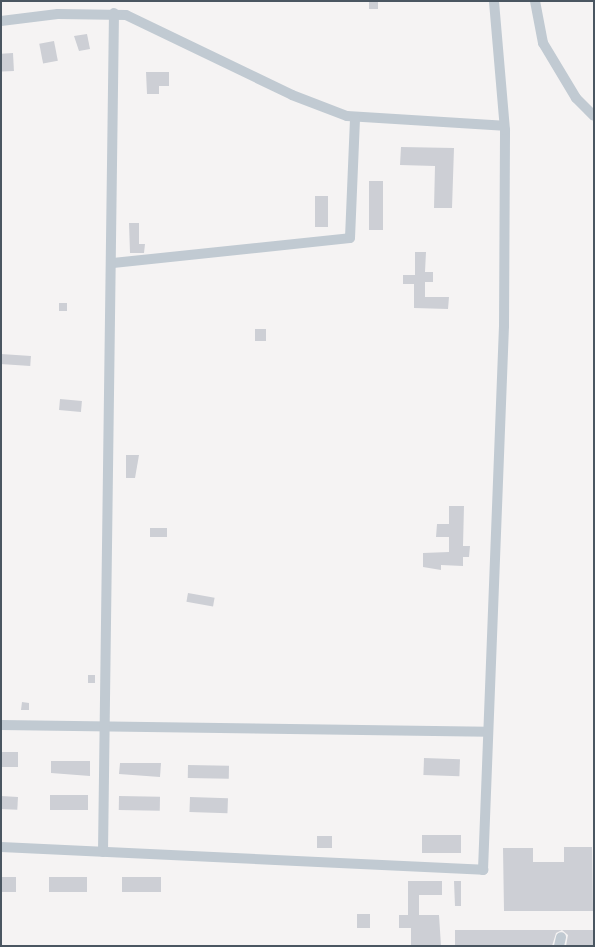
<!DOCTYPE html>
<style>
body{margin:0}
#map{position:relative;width:595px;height:947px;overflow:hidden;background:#f5f3f3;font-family:"Work Sans",sans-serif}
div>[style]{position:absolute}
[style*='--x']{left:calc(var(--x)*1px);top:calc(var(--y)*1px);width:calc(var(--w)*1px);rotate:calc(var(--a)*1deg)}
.building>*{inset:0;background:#cdcfd5;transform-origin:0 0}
.minor>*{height:10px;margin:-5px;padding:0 5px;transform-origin:5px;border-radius:5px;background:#c1cad2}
span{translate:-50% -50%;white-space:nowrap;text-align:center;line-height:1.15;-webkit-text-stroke:4.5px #fff;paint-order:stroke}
.frame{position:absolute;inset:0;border:2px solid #4a5661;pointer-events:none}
</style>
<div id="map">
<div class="building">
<i style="left:369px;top:1px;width:9px;height:8px"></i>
<i style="clip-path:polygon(87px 34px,90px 49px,79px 51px,74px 36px)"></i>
<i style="left:54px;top:41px;width:20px;height:15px;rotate:79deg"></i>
<i style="left:13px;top:53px;width:18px;height:12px;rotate:87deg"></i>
<i style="clip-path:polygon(146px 72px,169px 72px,169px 86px,159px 86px,159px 94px,147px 94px)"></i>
<i style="clip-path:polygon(401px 147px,454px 148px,452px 208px,434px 208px,435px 166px,400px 165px)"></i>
<i style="left:369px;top:181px;width:14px;height:49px"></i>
<i style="left:315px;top:196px;width:13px;height:31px"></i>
<i style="clip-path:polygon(129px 223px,139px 223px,139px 244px,145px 244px,144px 253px,130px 253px)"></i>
<i style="clip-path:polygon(415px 252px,426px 252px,425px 272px,433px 272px,433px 282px,425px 282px,425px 297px,449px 297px,448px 309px,414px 308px,414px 284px,403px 284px,403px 275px,415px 275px)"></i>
<i style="left:59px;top:303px;width:8px;height:8px"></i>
<i style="left:255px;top:329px;width:11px;height:12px"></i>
<i style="left:1px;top:354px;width:30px;height:10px;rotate:4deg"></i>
<i style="left:60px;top:399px;width:22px;height:11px;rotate:5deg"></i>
<i style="clip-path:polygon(126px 455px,139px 455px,135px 478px,126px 478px)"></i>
<i style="clip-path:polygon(449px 506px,464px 506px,463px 546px,470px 546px,469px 557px,463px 557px,463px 566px,441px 565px,441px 570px,423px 567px,423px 553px,449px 552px,449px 537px,436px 537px,437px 524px,449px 524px)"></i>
<i style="left:150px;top:528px;width:17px;height:9px"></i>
<i style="left:188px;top:593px;width:27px;height:9px;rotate:10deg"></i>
<i style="left:88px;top:675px;width:7px;height:8px"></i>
<i style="clip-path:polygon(22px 702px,29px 703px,29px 710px,21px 710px)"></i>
<i style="left:1px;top:752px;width:17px;height:15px"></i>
<i style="left:424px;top:758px;width:36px;height:17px;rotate:2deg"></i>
<i style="clip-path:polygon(51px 761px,90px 761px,90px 776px,51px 773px)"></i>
<i style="clip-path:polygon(120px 763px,161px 763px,160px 777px,119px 774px)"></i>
<i style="left:188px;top:765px;width:41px;height:13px;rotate:1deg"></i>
<i style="left:88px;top:795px;width:15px;height:38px;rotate:90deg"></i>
<i style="left:1px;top:796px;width:17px;height:13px;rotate:3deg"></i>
<i style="left:119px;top:796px;width:41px;height:14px;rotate:1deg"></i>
<i style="left:190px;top:797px;width:38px;height:15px;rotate:2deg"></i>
<i style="left:422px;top:835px;width:39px;height:18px"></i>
<i style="left:317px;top:836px;width:15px;height:12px"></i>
<i style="clip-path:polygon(564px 847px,592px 847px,593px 911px,504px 911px,503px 848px,533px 848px,533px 862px,564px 862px)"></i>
<i style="left:1px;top:877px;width:15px;height:15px"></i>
<i style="left:49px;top:877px;width:38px;height:15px"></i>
<i style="left:122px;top:877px;width:39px;height:15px"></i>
<i style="clip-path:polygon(408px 881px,442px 881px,442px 895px,419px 895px,419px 915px,439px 915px,441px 946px,411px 946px,411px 928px,399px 928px,399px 915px,408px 915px)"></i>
<i style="clip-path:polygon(454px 881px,461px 881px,461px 906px,455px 906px)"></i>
<i style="left:357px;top:914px;width:13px;height:14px"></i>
<i style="clip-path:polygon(455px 930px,594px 930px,594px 946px,566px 946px,568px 935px,562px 930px,556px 933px,552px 946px,455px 946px)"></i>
</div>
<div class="minor">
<i style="--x:535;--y:1;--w:43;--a:79.2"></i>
<i style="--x:543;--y:43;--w:64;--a:59"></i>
<i style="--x:576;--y:98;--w:25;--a:45"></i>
<i style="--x:1;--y:21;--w:57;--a:-7"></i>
<i style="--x:58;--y:14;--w:68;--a:0.8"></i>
<i style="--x:126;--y:15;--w:184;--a:25.7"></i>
<i style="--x:292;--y:95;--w:59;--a:20.9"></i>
<i style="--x:347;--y:116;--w:157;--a:3.6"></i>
<i style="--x:113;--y:263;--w:238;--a:-6"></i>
<i style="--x:350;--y:238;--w:120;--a:-87.6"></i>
<i style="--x:1;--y:725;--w:487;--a:0.8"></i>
<i style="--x:1;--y:847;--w:483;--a:2.7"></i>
<i style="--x:483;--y:870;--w:544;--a:-87.79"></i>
<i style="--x:504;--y:326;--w:196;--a:-89.7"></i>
<i style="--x:505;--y:130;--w:129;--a:-94.9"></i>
<i style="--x:103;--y:852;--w:839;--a:-89.25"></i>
<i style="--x:559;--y:946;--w:9;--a:-77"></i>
</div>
<div class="frame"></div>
</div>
